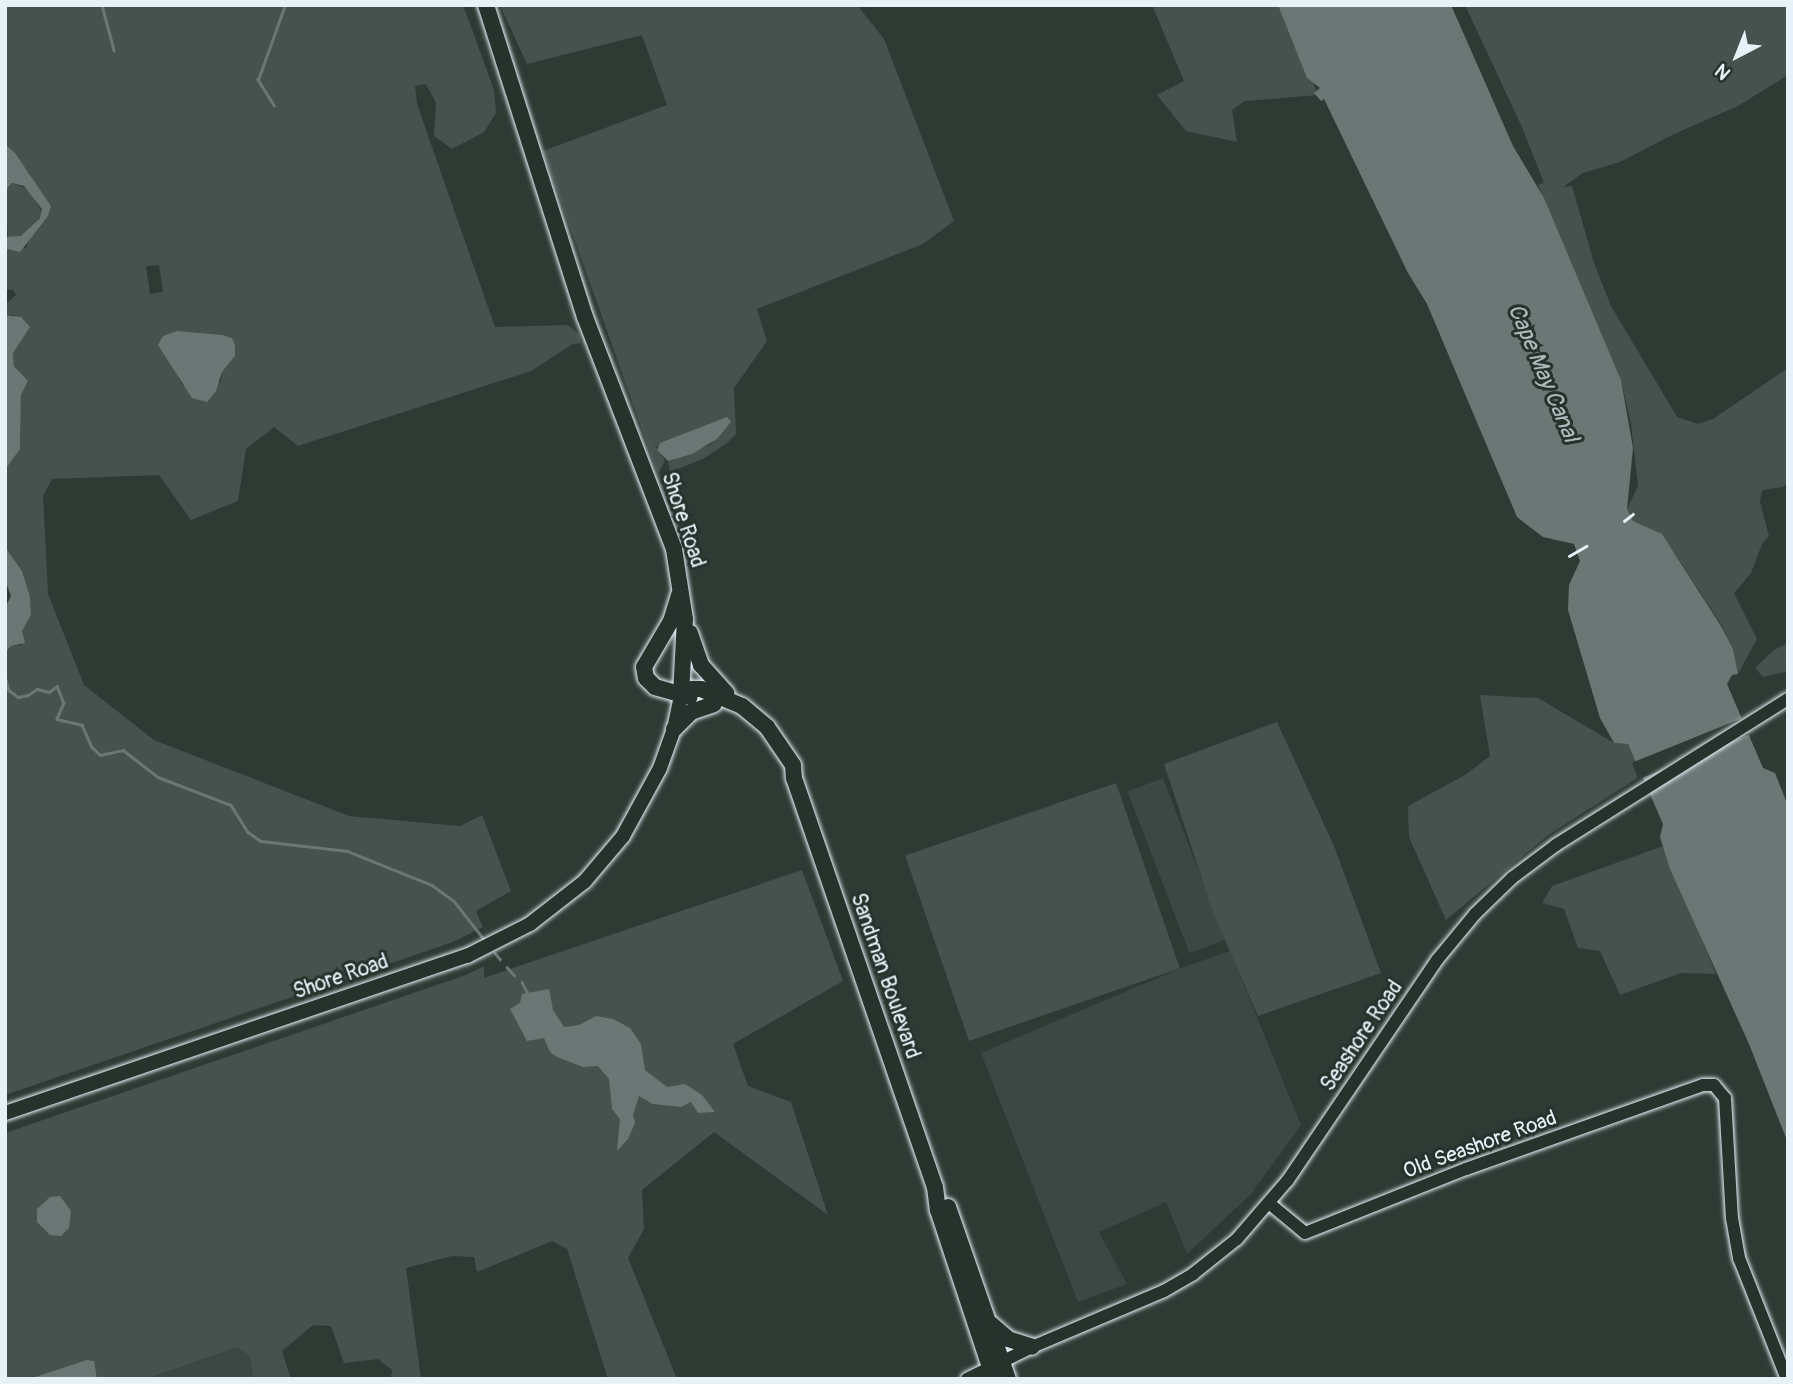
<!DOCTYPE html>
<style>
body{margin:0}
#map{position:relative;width:1793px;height:1384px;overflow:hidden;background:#2e3b35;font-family:Pangolin,sans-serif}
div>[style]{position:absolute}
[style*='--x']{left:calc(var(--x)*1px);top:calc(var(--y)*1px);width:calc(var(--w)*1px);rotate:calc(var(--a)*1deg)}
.built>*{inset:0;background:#3b4843;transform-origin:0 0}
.green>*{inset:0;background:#45524e;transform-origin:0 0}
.water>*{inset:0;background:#6b7775}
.pier>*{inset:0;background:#2e3b35;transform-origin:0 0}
.stream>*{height:2.5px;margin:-1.25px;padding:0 1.25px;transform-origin:1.25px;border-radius:1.25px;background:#6b7775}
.roads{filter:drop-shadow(0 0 2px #e8f1f8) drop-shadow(0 0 2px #e8f1f8)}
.secondary>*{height:12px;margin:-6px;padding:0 6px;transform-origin:6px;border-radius:6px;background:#26332d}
.primary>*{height:14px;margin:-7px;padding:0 7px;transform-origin:7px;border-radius:7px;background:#26332d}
.highway>*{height:16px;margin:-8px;padding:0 8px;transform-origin:8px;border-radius:8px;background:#26332d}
.rail>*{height:2.5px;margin:-1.25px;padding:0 1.25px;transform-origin:1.25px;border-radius:1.25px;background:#e8f1f8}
span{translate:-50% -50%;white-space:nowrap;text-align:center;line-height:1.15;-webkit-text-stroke:6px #26332d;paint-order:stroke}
.street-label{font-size:21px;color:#e8f1f8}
.water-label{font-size:23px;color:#b0babd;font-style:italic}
.frame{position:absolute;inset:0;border:7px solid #e8f1f8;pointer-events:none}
.north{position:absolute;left:1702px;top:21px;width:70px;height:70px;-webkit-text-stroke:5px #26332d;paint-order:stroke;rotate:222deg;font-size:19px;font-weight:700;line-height:28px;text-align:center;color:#e8f1f8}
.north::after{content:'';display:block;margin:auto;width:24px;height:32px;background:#e8f1f8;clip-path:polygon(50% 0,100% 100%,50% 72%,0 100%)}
</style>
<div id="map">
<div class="built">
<i style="left:1163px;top:778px;width:173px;height:38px;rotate:69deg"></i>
<i style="clip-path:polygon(1230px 951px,1301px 1125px,1252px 1193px,1187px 1254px,1166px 1202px,1099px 1232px,1127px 1284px,1078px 1302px,981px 1053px,1181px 968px)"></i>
<i style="clip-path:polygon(238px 1347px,250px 1357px,253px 1379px,146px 1379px)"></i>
</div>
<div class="green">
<i style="clip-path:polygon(evenodd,5px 5px,463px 5px,494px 90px,496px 113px,484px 132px,452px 149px,434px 136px,436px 103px,426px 84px,415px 86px,417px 104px,495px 327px,568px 325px,579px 334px,581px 343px,573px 344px,531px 371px,298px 446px,274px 427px,246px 449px,238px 501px,191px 520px,159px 475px,52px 479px,43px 496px,48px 594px,84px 685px,154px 740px,349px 816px,460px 826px,482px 815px,511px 891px,476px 911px,483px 927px,453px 942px,5px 1095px,5px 652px,11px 646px,21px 645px,22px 631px,31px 615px,30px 596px,22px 571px,5px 547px,5px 470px,20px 449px,21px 395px,28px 381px,14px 366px,13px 353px,17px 343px,28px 331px,14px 315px,5px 315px,5px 305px,16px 295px,13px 290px,5px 289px,5px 247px,26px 248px,31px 235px,48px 216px,30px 174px,5px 144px,5px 5px,159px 265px,163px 292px,150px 294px,146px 266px,159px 265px,5px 5px,185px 332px,197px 335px,222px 335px,235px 356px,222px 372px,221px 382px,183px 386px,178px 377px,185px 332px)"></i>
<i style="clip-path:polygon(500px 5px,857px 5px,884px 39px,954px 221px,923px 244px,757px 309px,767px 341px,734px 388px,736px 434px,727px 443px,703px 459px,670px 472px,668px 461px,710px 445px,731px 422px,656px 447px,665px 460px,658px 474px,543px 151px,667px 105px,642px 35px,527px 64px)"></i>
<i style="clip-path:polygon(1152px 5px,1284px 5px,1318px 95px,1245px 101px,1232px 110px,1237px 142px,1186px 131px,1157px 95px,1184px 81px)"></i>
<i style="clip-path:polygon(1465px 5px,1788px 5px,1788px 75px,1738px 106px,1674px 134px,1620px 162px,1583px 173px,1563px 187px,1572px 186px,1594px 263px,1611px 306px,1677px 417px,1698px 424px,1713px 419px,1788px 368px,1788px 482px,1783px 487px,1762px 490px,1760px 502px,1769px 536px,1762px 544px,1751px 573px,1734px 593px,1757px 639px,1738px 674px,1733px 649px,1722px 626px,1676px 555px,1662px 535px,1633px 521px,1627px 509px,1638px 486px,1631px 423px,1621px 380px,1538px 185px,1544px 183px,1522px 127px)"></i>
<i style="clip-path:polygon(12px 183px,30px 190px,43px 214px,21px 237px,8px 238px,5px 190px)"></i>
<i style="clip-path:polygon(1788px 643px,1788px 671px,1763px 677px,1755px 668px,1774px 650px)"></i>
<i style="clip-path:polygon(1480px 695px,1538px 698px,1614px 743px,1628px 744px,1642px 775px,1548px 835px,1446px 920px,1409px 837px,1408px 806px,1465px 775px,1490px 756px)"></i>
<i style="clip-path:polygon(1277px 722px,1334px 846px,1381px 973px,1258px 1016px,1214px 915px,1164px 764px)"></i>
<i style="left:1116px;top:783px;width:196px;height:223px;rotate:71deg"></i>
<i style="clip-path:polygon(1663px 846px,1716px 974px,1681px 973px,1620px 995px,1600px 951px,1578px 948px,1564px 909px,1542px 903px,1552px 886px)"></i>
<i style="clip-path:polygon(802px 870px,843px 981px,733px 1044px,748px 1086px,791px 1102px,828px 1215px,714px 1132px,642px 1190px,644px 1229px,628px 1258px,677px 1379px,608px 1379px,567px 1249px,552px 1241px,477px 1272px,474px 1257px,452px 1256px,406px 1268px,421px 1379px,391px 1379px,392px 1370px,378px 1359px,344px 1363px,331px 1326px,313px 1325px,282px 1351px,291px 1379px,253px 1379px,250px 1357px,238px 1347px,146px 1379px,5px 1379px,5px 1133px,466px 975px,484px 966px,484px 978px)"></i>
</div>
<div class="water">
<i style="clip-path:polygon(1278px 5px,1451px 5px,1513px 146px,1544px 198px,1621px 380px,1633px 448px,1627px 509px,1633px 521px,1662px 534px,1721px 626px,1733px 649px,1738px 674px,1732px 675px,1727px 684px,1763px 768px,1775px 773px,1788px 806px,1788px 1143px,1749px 1044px,1670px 869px,1660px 837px,1663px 824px,1628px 744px,1614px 743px,1600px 718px,1568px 610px,1569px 585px,1580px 561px,1574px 544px,1543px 537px,1517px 517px,1427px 304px,1408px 273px,1324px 99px,1321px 101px,1314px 93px,1320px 88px,1307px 78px)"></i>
<i style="clip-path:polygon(5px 144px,15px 153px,51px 206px,48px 216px,20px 252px,7px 249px,5px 237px,21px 236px,40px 218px,42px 209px,24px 186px,12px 183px,5px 190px)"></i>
<i style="clip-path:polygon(5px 315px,21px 317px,30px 327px,13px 353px,14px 366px,28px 381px,21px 395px,20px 449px,5px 470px)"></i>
<i style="clip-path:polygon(177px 331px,222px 335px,232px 338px,235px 345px,235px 356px,222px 372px,216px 391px,207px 402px,192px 398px,158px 345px,163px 336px)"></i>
<i style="clip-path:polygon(727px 417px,731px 422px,717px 439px,692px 454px,668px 461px,657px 450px,660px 443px)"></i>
<i style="clip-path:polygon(5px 547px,22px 571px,30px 596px,31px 615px,22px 631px,25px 643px,11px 646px,5px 652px,5px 608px,11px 596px,5px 580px)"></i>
<i style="clip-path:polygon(549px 989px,553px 1010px,564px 1027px,579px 1025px,596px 1016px,613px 1019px,630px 1028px,641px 1044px,645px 1070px,667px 1087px,685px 1084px,702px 1095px,715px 1112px,698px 1113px,691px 1102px,681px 1107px,653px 1104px,639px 1096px,633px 1115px,635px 1123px,628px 1139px,617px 1151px,620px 1119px,612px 1109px,609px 1079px,598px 1066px,583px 1067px,557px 1057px,550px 1052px,544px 1038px,527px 1041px,510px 1009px,520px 1003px,522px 994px)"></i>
<i style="clip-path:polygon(60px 1196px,71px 1211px,69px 1228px,61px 1236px,50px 1235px,37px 1222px,37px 1209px,50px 1197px)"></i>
<i style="clip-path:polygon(87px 1360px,94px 1361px,97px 1379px,29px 1379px)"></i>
</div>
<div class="pier">
<i style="left:1745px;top:717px;width:18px;height:122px;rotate:68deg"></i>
</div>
<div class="stream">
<i style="--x:102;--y:5;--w:47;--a:75.1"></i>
<i style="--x:274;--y:106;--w:31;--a:-122"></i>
<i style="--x:258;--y:80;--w:80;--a:-70.2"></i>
<i style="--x:5;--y:677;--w:14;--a:73"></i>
<i style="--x:9;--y:690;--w:11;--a:38"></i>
<i style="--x:18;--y:697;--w:10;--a:-11"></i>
<i style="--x:28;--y:695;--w:11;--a:-34"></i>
<i style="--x:37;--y:689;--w:12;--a:14"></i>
<i style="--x:49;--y:692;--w:10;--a:-37"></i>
<i style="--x:57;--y:686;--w:18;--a:68"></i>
<i style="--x:64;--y:703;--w:17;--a:114"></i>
<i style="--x:57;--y:719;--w:26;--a:13"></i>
<i style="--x:82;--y:725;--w:24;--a:66"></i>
<i style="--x:92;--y:747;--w:11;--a:45"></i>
<i style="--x:100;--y:755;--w:24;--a:-12"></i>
<i style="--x:123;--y:750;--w:44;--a:37.6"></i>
<i style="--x:158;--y:777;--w:78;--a:21"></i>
<i style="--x:231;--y:805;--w:32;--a:58"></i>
<i style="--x:248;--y:832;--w:16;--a:35"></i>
<i style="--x:261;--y:841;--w:87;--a:6.6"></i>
<i style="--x:347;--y:851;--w:92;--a:21.8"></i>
<i style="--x:432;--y:885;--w:27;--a:36"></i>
<i style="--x:454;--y:901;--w:47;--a:51.9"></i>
<i style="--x:495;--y:953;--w:8;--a:50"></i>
<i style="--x:507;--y:967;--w:11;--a:49"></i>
<i style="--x:522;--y:982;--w:13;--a:63"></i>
</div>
<div class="roads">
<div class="secondary">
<i style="--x:1270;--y:1204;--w:45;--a:39.6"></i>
<i style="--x:1305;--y:1233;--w:173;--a:-21.7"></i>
<i style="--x:1466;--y:1169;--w:251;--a:-19.5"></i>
<i style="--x:1703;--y:1085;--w:11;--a:0"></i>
<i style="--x:1714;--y:1085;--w:17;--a:50"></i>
<i style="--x:1725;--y:1098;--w:120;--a:86.7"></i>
<i style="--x:1732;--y:1218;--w:41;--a:80.1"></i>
<i style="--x:1739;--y:1258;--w:130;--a:68.4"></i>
<i style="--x:967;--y:1379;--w:72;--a:-26.2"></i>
<i style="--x:1032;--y:1347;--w:143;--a:-23"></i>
<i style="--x:1164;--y:1291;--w:34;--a:-30"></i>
<i style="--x:1193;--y:1274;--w:56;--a:-38.5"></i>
<i style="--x:1237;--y:1239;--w:78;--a:-49.2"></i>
<i style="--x:1288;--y:1180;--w:266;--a:-55.9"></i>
<i style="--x:1437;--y:960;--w:60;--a:-50.4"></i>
<i style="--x:1475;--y:914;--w:52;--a:-44.2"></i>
<i style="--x:1512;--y:878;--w:55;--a:-36.9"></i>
<i style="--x:1556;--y:845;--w:274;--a:-32.2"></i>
</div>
<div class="primary">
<i style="--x:5;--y:1113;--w:488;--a:-18.8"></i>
<i style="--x:467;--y:956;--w:71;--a:-26.9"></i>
<i style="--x:530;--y:924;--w:70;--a:-38"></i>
<i style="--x:585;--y:881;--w:59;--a:-49.8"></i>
<i style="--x:623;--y:836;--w:77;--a:-61.4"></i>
<i style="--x:660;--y:768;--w:41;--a:-70.3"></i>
<i style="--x:674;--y:729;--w:35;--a:-78"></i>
</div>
<div class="highway">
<i style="--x:486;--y:5;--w:327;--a:72.4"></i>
<i style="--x:585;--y:317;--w:248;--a:69"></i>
<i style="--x:674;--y:549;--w:71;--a:81.1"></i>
<i style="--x:685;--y:619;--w:76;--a:93"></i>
<i style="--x:679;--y:595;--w:27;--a:107"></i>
<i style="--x:671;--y:621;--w:53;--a:120.4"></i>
<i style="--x:644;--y:667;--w:11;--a:80"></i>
<i style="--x:646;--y:678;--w:13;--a:45"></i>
<i style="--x:655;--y:687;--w:36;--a:16"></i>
<i style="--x:690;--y:633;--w:34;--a:71"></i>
<i style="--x:701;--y:665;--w:38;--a:48"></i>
<i style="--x:681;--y:695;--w:10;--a:-37"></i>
<i style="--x:689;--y:689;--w:12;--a:0"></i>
<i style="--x:701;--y:689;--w:44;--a:22.5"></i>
<i style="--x:742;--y:706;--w:33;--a:40"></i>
<i style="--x:767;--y:727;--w:46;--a:55.6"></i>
<i style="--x:793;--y:765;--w:13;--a:86"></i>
<i style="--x:794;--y:778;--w:433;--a:71"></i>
<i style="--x:935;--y:1187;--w:23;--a:83"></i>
<i style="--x:938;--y:1210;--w:178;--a:71.7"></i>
<i style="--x:674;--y:729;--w:24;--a:-45"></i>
<i style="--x:691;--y:712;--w:24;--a:-19"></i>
<i style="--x:948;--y:1207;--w:182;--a:70.8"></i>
<i style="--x:991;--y:1324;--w:23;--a:41"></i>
<i style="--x:1008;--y:1339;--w:25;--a:18"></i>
</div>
</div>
<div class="rail">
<i style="--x:1624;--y:521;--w:11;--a:-38"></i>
<i style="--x:1569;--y:556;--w:20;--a:-30"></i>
</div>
<div class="street-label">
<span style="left:683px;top:520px;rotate:72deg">Shore Road</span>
<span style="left:885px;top:976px;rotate:71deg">Sandman Boulevard</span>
<span style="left:341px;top:977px;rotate:-19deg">Shore Road</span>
<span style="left:1362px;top:1036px;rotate:-56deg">Seashore Road</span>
<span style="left:1480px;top:1145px;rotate:-20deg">Old Seashore Road</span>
</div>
<div class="water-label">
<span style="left:1543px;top:373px;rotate:67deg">Cape May Canal</span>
</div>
<div class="frame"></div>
<div class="north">N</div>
</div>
